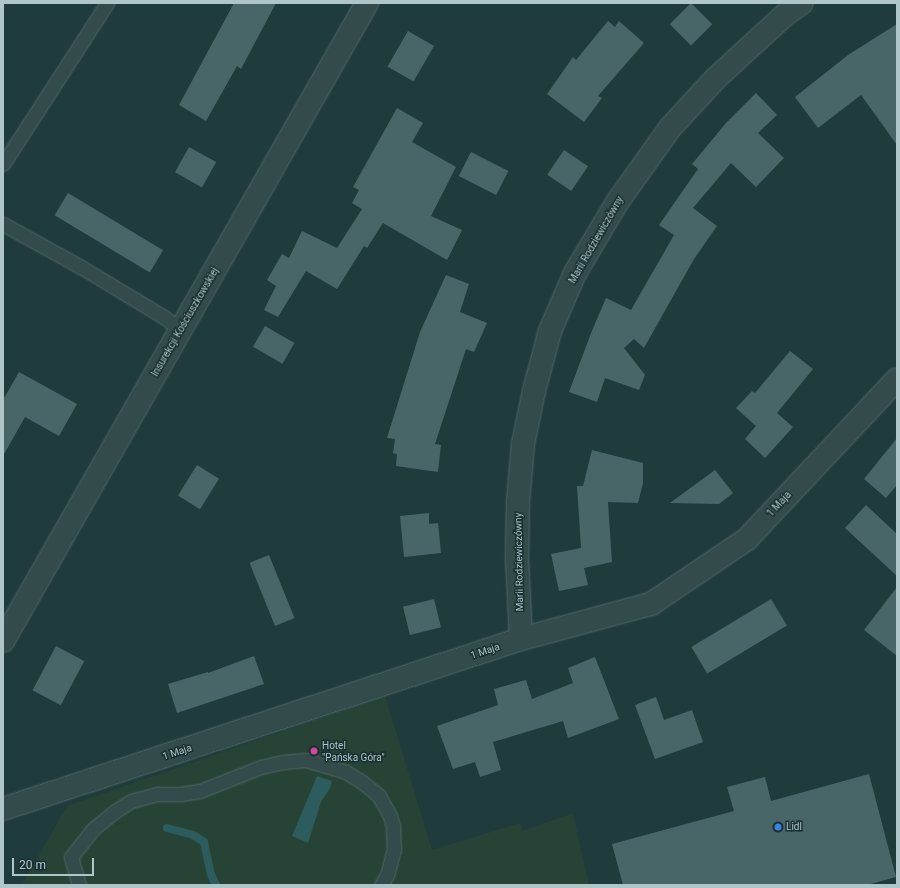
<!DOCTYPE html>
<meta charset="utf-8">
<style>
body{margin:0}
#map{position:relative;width:900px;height:888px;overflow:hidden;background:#203b3c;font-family:Roboto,sans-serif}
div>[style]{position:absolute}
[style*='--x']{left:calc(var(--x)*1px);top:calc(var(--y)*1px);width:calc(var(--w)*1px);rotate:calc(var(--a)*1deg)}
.green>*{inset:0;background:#274335}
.water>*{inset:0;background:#2c5c5e}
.stream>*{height:8px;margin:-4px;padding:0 4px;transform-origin:4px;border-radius:4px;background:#2c5c5e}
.building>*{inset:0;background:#486668;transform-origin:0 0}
.roads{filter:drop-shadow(0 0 1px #51686a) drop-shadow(0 0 1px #51686a)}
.service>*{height:13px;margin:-6.5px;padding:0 6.5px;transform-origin:6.5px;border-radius:6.5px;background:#344b4c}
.minor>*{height:22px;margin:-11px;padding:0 11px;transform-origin:11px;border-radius:11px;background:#344b4c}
.dots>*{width:11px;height:11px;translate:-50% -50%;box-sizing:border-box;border:2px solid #192f31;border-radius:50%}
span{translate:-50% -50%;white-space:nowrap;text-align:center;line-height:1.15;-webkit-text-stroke:3px #192f31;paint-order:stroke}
.street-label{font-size:10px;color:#aec6c8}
.poi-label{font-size:10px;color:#aec6c8}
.left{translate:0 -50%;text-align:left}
.frame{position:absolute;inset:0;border:4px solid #aec6c8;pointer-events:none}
.scale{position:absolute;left:12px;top:858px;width:82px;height:18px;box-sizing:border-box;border:2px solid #aec6c8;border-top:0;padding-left:5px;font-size:12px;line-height:14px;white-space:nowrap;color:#aec6c8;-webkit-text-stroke:3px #192f31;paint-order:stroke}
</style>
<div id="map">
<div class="green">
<i style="clip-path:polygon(385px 696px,432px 850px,520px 823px,522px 831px,573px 813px,589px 885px,22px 885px,67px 806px)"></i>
</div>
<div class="water">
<i style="clip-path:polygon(317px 776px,332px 781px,330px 788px,321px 802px,308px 843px,292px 836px)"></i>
</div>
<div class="stream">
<i style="--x:167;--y:828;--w:27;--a:15"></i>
<i style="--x:193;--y:835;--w:13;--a:32"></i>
<i style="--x:204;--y:842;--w:33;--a:78"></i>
<i style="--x:211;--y:874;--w:12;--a:66"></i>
</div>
<div class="building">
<i style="clip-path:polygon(234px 3px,276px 3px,241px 69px,237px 66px,206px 121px,179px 105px)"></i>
<i style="left:691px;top:3px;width:30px;height:30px;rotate:45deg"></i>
<i style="clip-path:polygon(608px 21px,615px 27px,619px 21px,644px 43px,598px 96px,602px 98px,584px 122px,547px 94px,573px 57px,576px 60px)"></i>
<i style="clip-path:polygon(897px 24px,897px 145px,861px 95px,818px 128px,795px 97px,848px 55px)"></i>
<i style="left:408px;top:31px;width:30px;height:41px;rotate:30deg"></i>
<i style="clip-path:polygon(756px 93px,777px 115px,758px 133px,784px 158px,756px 187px,731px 163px,693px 208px,717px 226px,694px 259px,644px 348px,634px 339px,624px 348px,645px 375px,639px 390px,605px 378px,597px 402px,569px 392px,591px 333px,606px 298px,631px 310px,674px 235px,659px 225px,698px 169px,692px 164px,726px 123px)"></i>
<i style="clip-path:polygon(397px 108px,423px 123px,412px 142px,456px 167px,431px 216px,462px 230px,447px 260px,383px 223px,367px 248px,364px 246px,337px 289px,306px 271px,278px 317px,264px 310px,276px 286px,267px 280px,282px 254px,289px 258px,302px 231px,337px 248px,362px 209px,352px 203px,359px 190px,353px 187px)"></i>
<i style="left:189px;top:147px;width:31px;height:29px;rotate:29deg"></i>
<i style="left:564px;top:150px;width:29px;height:30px;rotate:34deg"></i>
<i style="left:471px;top:152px;width:42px;height:27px;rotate:27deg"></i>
<i style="left:68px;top:193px;width:111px;height:26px;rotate:31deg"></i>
<i style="clip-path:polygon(446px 275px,469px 284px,460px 312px,487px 323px,474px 352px,466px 349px,435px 444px,441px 445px,438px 472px,396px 466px,397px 454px,393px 453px,395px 439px,387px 438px,420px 332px)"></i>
<i style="left:265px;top:326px;width:34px;height:24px;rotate:30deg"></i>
<i style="clip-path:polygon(790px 351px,813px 369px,777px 413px,793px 427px,765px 458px,745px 439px,756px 426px,736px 408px,752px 391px,755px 393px)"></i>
<i style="clip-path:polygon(19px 372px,77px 404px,59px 436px,25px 417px,3px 456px,3px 400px)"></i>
<i style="clip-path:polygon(897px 438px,897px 485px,886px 498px,864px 479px)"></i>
<i style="clip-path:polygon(592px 450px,643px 463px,643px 483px,638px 503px,608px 502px,612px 562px,584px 568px,588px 585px,559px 591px,551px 554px,581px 548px,577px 486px,583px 486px)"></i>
<i style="left:197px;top:465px;width:26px;height:36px;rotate:32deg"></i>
<i style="clip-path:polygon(715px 470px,733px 493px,719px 504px,670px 503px)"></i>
<i style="clip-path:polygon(866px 505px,897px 534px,897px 576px,845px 528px)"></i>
<i style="clip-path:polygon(429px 513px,429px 524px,438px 523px,441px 553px,404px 557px,400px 516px)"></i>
<i style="left:269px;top:555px;width:68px;height:21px;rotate:68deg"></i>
<i style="clip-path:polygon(897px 587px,897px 656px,864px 630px)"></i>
<i style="left:434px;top:599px;width:29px;height:32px;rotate:76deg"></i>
<i style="left:771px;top:599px;width:31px;height:93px;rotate:59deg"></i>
<i style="left:56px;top:646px;width:32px;height:50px;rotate:28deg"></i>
<i style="clip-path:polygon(254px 656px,264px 684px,177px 713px,168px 684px,208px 672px,208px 673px)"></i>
<i style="clip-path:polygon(595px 657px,619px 719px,568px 738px,563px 721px,493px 742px,501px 770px,480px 777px,475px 762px,453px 769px,437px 726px,498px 705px,494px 689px,526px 680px,532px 699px,573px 683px,568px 668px)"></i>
<i style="clip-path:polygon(656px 697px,664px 720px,692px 710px,703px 742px,655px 759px,635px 705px)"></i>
<i style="clip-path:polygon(869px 774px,896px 877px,867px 885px,623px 885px,612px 844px,734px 811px,727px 787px,765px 777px,771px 801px)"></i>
</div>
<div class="roads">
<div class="service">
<i style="--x:3;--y:164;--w:192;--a:-57.1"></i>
<i style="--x:3;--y:224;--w:89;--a:28.9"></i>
<i style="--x:81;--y:267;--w:97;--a:31.1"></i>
<i style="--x:164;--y:317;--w:21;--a:39"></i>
<i style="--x:79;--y:885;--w:29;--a:-106"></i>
<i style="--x:71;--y:857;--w:36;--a:-52"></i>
<i style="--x:93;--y:829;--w:27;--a:-39"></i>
<i style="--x:114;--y:812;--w:20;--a:-33"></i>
<i style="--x:131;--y:801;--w:27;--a:-15"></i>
<i style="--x:157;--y:794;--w:24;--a:0"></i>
<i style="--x:181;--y:794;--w:19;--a:-9"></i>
<i style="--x:200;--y:791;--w:66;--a:-21.5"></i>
<i style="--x:261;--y:767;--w:23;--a:-13"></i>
<i style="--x:283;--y:762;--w:23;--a:-5"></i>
<i style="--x:306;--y:760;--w:42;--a:16.7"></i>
<i style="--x:346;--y:772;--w:19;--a:32"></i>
<i style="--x:362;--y:782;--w:22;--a:39"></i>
<i style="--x:379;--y:796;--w:23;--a:61"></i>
<i style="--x:390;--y:816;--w:10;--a:73"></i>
<i style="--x:393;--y:826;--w:23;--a:88"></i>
<i style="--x:394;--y:849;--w:27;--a:105"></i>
<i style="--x:387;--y:875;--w:12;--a:121"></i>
</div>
<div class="minor">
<i style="--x:521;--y:639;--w:82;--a:-92.8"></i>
<i style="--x:517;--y:557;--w:55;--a:-89"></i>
<i style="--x:518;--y:502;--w:58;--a:-85.1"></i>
<i style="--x:523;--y:444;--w:54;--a:-78.3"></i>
<i style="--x:534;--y:391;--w:62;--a:-75.1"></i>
<i style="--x:550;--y:331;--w:63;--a:-66.7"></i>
<i style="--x:575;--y:273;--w:84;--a:-59.2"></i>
<i style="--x:618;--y:201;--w:90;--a:-54.5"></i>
<i style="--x:670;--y:128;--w:67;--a:-47.4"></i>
<i style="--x:715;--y:79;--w:96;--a:-42.5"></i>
<i style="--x:786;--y:14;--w:19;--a:-35"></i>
<i style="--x:3;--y:641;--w:735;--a:-60.29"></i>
<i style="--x:3;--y:809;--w:545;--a:-18.17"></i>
<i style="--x:521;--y:639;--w:135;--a:-15.1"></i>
<i style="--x:651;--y:604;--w:116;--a:-34.1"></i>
<i style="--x:747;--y:539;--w:219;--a:-46.8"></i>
</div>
</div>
<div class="dots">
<i style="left:314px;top:751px;background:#d1479c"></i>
<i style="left:778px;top:827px;background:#3f7fe0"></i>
</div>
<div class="street-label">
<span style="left:596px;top:240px;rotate:-60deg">Marii Rodziewiczówny</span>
<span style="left:185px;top:322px;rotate:-60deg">Insurekcji Kościuszkowskiej</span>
<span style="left:779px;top:504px;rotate:-47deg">1 Maja</span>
<span style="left:519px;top:562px;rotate:-91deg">Marii Rodziewiczówny</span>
<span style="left:485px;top:651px;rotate:-18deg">1 Maja</span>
<span style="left:177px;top:752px;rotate:-18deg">1 Maja</span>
</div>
<div class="poi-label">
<span class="left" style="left:322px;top:751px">Hotel<br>"Pańska Góra"</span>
<span class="left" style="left:786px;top:827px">Lidl</span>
</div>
<div class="frame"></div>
<div class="scale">20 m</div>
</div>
